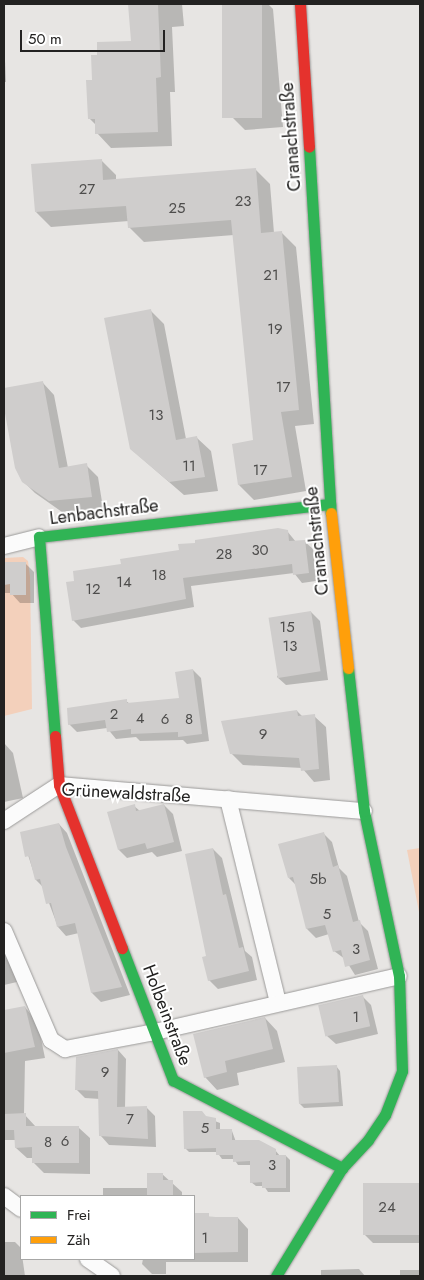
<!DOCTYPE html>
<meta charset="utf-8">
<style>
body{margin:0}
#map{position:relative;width:424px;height:1280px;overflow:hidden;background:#e7e5e3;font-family:Jost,sans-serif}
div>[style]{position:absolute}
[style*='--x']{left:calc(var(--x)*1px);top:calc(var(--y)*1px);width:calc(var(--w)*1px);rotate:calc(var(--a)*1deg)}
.green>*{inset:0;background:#f3d0bb}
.shadow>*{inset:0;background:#0003;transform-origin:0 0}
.building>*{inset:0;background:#cfcdcc;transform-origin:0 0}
.roads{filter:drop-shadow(0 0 1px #9b9a99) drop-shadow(0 0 1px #9b9a99)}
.street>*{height:16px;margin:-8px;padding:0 8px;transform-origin:8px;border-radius:8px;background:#fbfbfb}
.fast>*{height:11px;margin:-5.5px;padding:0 5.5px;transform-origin:5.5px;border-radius:5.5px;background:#30b455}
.slow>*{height:11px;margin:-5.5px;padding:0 5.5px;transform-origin:5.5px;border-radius:5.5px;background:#ff9f0a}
.jam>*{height:11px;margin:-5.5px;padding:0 5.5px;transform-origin:5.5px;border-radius:5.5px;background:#e5322d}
span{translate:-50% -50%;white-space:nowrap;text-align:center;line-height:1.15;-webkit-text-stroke:4px #fff;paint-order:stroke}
.number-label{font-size:15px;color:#4e4d4c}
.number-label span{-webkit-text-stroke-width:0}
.street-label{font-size:18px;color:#232221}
.frame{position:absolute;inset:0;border:5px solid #232221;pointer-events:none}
.legend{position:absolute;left:20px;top:1195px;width:175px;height:65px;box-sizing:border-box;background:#fff;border:1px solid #a7a7a6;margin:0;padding:6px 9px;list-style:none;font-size:15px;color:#232221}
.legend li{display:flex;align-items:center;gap:10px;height:25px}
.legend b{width:25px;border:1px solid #a7a7a6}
.scale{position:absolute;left:20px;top:30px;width:145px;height:22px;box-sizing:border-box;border:2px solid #232221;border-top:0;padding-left:6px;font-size:15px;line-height:18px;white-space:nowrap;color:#232221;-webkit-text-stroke:4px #fff;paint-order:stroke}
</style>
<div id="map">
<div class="green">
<i style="clip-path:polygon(23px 557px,28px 561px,30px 577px,32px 709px,4px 716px,4px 558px)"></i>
<i style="clip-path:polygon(420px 848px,420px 917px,407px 850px)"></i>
</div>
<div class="shadow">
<i style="clip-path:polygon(129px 4px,182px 4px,184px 26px,172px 27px,175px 92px,170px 92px,172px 146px,111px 148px,97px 133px,96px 125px,89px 118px,98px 56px,132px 42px)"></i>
<i style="clip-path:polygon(223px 4px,268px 4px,273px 9px,283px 127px,245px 130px,232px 117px)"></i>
<i style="clip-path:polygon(4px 39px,6px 82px,4px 82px)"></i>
<i style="clip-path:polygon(101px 160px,116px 175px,116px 180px,255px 169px,270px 184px,274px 233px,281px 232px,296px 247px,314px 424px,295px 426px,306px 491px,254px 500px,239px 485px,254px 441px,234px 235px,144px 242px,129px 227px,129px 221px,51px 227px,36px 212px)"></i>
<i style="clip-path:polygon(150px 310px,164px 324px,186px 439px,197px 438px,211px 451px,218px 491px,184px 495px,131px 449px)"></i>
<i style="clip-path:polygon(43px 383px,54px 395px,68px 468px,86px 465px,98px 477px,103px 508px,62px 512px,35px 493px,23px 481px,16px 467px,4px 389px)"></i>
<i style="clip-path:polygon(287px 531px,296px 542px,304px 541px,313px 549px,316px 581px,302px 583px,294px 573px,191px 586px,194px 607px,81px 628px,73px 620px,76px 582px,122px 565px,180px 551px)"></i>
<i style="clip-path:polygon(4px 563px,25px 563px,34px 572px,34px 603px,20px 603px,11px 593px,4px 593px)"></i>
<i style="clip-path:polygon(311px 612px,320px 621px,328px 680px,286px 685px,277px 677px)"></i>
<i style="clip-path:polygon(193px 670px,201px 678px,209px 741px,187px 744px,183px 740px,140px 741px,136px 737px,116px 739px,107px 728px,77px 732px,69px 724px,126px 701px,130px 704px,180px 699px)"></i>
<i style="clip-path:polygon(297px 711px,303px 717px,314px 716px,326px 727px,330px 780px,314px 782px,302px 768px,243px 765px,231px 753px)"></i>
<i style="clip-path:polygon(4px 743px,13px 753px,23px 798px,4px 802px)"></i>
<i style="clip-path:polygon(164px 805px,173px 814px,182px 851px,157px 857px,152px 852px,127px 858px,119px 850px,134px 806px,140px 811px)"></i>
<i style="clip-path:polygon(59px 824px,67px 833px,130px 995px,101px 1002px,92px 993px,79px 933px,66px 936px,58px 927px,43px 887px,36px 880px,21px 833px)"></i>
<i style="clip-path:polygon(323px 833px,332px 842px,339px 868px,347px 876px,359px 922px,368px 931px,378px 969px,355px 975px,345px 959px,334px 951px,329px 934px,316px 938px,307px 929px,296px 885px,289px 878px)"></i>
<i style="clip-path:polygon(213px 849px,222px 858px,245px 951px,252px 957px,257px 980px,218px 989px,209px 980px,207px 957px)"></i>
<i style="clip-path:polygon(4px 941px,17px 982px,4px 985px)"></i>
<i style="clip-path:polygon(362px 996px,371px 1005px,378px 1034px,336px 1044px,327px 1036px)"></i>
<i style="clip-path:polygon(25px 1007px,38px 1024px,45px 1058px,25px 1061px,24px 1114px,36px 1127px,79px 1128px,90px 1138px,90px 1174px,44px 1173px,33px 1162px,33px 1158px,27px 1158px,16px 1148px,16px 1140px,4px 1140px,4px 1011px)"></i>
<i style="clip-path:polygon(265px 1018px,277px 1031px,285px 1062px,237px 1073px,239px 1085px,217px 1090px,205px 1077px)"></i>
<i style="clip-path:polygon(118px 1050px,126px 1059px,125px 1108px,146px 1107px,155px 1116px,156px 1147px,109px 1145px,101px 1136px,100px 1099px,85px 1098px,76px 1089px)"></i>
<i style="clip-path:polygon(336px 1066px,340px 1071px,343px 1106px,304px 1108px,300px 1104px)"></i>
<i style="clip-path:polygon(207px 1118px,220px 1123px,220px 1131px,232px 1131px,236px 1142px,275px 1150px,280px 1156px,286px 1156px,290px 1160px,290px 1192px,268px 1192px,264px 1186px,256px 1186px,251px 1182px,251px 1165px,238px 1165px,234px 1159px,222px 1159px,217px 1152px,189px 1152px,185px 1148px)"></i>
<i style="clip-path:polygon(162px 1174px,182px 1192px,182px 1196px,103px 1196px,103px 1188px,149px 1188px)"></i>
<i style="clip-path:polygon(364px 1185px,420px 1185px,420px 1243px,373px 1243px,364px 1234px)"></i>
<i style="clip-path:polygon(194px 1216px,238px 1218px,248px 1229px,248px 1262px,166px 1262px,166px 1274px,152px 1274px,142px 1264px,143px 1259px,194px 1259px)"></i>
<i style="clip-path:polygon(4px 1242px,15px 1242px,21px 1248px,25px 1276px,4px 1276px)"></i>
<i style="clip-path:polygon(359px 1269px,365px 1276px,321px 1276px,321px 1270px)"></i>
<i style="left:400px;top:1270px;width:20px;height:6px"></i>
</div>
<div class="building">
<i style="clip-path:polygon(128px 4px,158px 4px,161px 77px,156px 78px,158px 132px,95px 134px,95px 119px,88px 119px,86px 80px,92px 80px,91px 55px,97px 55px,97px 42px,131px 41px)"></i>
<i style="left:222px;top:4px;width:40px;height:114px"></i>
<i style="clip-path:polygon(102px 159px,103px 180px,256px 168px,261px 233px,282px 231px,299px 410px,281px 412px,292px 477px,238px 485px,232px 444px,253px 440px,231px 220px,128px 228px,126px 206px,35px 212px,31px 164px)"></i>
<i style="clip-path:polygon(151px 309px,176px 440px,197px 436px,205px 477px,169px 482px,130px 449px,104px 318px)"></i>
<i style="clip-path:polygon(43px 381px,59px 468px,87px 463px,92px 497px,49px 501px,22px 482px,15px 468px,4px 408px,4px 388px)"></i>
<i style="clip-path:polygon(278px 528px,288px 530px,289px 541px,305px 540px,309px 573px,293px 575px,292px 564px,183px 578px,186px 599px,72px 621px,66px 582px,74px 581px,73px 571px,121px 564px,120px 559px,179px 550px,178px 544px,195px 543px,195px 540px)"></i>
<i style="clip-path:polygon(4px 562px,26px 562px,26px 595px,10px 595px,10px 584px,4px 585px)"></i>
<i style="left:311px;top:611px;width:61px;height:43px;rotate:81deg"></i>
<i style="clip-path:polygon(193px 669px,202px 734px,178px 737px,178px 732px,131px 734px,131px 729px,107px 732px,105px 720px,68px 725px,67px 708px,127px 699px,127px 703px,179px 698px,175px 672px)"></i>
<i style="clip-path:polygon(297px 710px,298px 716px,315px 714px,319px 769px,301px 771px,299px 758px,230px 754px,221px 721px)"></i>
<i style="clip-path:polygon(135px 804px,136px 811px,164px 804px,174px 842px,147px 849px,145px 843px,118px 850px,107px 812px)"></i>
<i style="clip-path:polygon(59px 823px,66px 847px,122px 987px,91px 993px,75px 923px,57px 927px,51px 903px,46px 904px,40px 879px,35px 880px,29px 856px,25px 857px,20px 832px)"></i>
<i style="clip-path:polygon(324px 832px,333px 867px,338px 865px,353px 922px,360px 920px,370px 960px,345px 967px,341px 950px,333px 952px,325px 925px,306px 929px,293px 877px,288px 878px,278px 844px)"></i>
<i style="clip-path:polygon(213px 848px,223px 895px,226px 894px,239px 948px,243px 947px,249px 971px,208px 981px,202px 957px,206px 956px,185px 854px)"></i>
<i style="left:363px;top:995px;width:32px;height:46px;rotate:77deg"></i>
<i style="clip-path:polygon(25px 1006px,35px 1047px,4px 1053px,4px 1010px)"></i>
<i style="clip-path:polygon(265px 1017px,273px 1049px,225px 1061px,227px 1072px,204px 1078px,193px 1034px)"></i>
<i style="clip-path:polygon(118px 1049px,117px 1107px,147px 1106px,148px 1139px,99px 1136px,98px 1091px,75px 1090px,76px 1057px)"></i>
<i style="left:337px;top:1065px;width:37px;height:40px;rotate:87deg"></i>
<i style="clip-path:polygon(183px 1111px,202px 1111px,206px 1116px,216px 1118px,216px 1129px,232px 1129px,232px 1140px,259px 1140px,276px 1149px,276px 1155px,286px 1155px,286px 1188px,262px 1188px,262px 1182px,250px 1183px,250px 1155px,250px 1161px,233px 1162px,233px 1155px,216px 1155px,216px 1148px,184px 1149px)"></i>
<i style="clip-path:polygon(26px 1113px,26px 1126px,79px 1126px,79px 1163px,32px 1163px,32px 1147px,15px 1148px,14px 1130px,4px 1130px,4px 1114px)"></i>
<i style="clip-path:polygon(147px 1173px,163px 1173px,163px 1180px,173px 1180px,173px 1196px,147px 1196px)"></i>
<i style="left:420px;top:1183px;width:52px;height:57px;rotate:90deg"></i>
<i style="clip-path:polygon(194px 1213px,209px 1213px,209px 1217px,238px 1217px,238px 1252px,194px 1253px)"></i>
</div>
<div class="roads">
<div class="street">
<i style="--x:4;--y:546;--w:36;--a:-14"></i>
<i style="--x:228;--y:799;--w:210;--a:76.2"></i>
<i style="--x:4;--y:821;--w:66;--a:-33.2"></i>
<i style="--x:59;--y:785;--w:306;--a:4.9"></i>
<i style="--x:4;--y:931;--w:119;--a:66.7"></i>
<i style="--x:51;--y:1040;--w:17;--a:33"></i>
<i style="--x:65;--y:1049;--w:92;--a:-10.7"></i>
<i style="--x:155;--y:1032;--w:250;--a:-12.9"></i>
<i style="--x:4;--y:1196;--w:21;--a:37"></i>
<i style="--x:88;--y:1259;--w:29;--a:35"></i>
</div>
<div class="fast">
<i style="--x:309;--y:147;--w:367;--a:86.6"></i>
<i style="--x:55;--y:736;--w:200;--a:-94.6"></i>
<i style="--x:39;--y:537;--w:293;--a:-6.5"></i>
<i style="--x:122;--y:948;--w:142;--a:68.9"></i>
<i style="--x:173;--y:1080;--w:191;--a:27.5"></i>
<i style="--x:276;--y:1276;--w:127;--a:-58.6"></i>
<i style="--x:342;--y:1168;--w:38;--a:-47"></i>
<i style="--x:368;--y:1140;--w:30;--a:-56"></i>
<i style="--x:385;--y:1115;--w:47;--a:-68.9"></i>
<i style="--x:402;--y:1071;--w:95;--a:-91.8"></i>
<i style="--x:399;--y:976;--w:169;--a:-102"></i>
<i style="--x:364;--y:811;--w:144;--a:-96.4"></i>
</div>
<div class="slow">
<i style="--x:331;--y:513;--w:156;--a:83.7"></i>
</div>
<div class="jam">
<i style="--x:300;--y:4;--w:143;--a:86.4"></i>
<i style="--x:55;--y:736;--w:49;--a:85.3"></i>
<i style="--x:59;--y:785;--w:175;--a:68.9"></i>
</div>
</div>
<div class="number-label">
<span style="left:87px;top:190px">27</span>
<span style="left:243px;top:202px">23</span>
<span style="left:177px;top:209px">25</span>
<span style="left:271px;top:276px">21</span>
<span style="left:275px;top:330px">19</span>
<span style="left:283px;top:388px">17</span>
<span style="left:156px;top:416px">13</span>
<span style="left:189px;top:467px">11</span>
<span style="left:260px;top:471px">17</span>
<span style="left:260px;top:551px">30</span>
<span style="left:224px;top:555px">28</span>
<span style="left:159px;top:576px">18</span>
<span style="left:124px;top:583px">14</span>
<span style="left:93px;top:590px">12</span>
<span style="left:287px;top:628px">15</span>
<span style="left:290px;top:647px">13</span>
<span style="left:114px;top:715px">2</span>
<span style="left:140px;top:719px">4</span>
<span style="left:165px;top:720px">6</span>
<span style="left:189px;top:720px">8</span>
<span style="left:263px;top:735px">9</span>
<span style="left:318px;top:880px">5b</span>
<span style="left:327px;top:915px">5</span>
<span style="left:356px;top:950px">3</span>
<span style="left:356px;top:1018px">1</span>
<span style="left:105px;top:1073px">9</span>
<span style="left:130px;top:1120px">7</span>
<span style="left:205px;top:1129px">5</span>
<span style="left:65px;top:1142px">6</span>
<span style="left:48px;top:1143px">8</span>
<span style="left:272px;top:1166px">3</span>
<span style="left:387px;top:1208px">24</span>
<span style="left:205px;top:1239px">1</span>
</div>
<div class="street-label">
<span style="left:291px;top:137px;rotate:-94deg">Cranachstraße</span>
<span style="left:104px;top:512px;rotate:-7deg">Lenbachstraße</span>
<span style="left:317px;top:541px;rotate:-96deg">Cranachstraße</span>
<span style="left:126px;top:793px;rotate:3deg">Grünewaldstraße</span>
<span style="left:167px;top:1015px;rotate:69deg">Holbeinstraße</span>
</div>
<div class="frame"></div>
<ul class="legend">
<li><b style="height:6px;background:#30b455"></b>Frei</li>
<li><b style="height:6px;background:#ff9f0a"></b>Zäh</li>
</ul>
<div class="scale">50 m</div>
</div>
